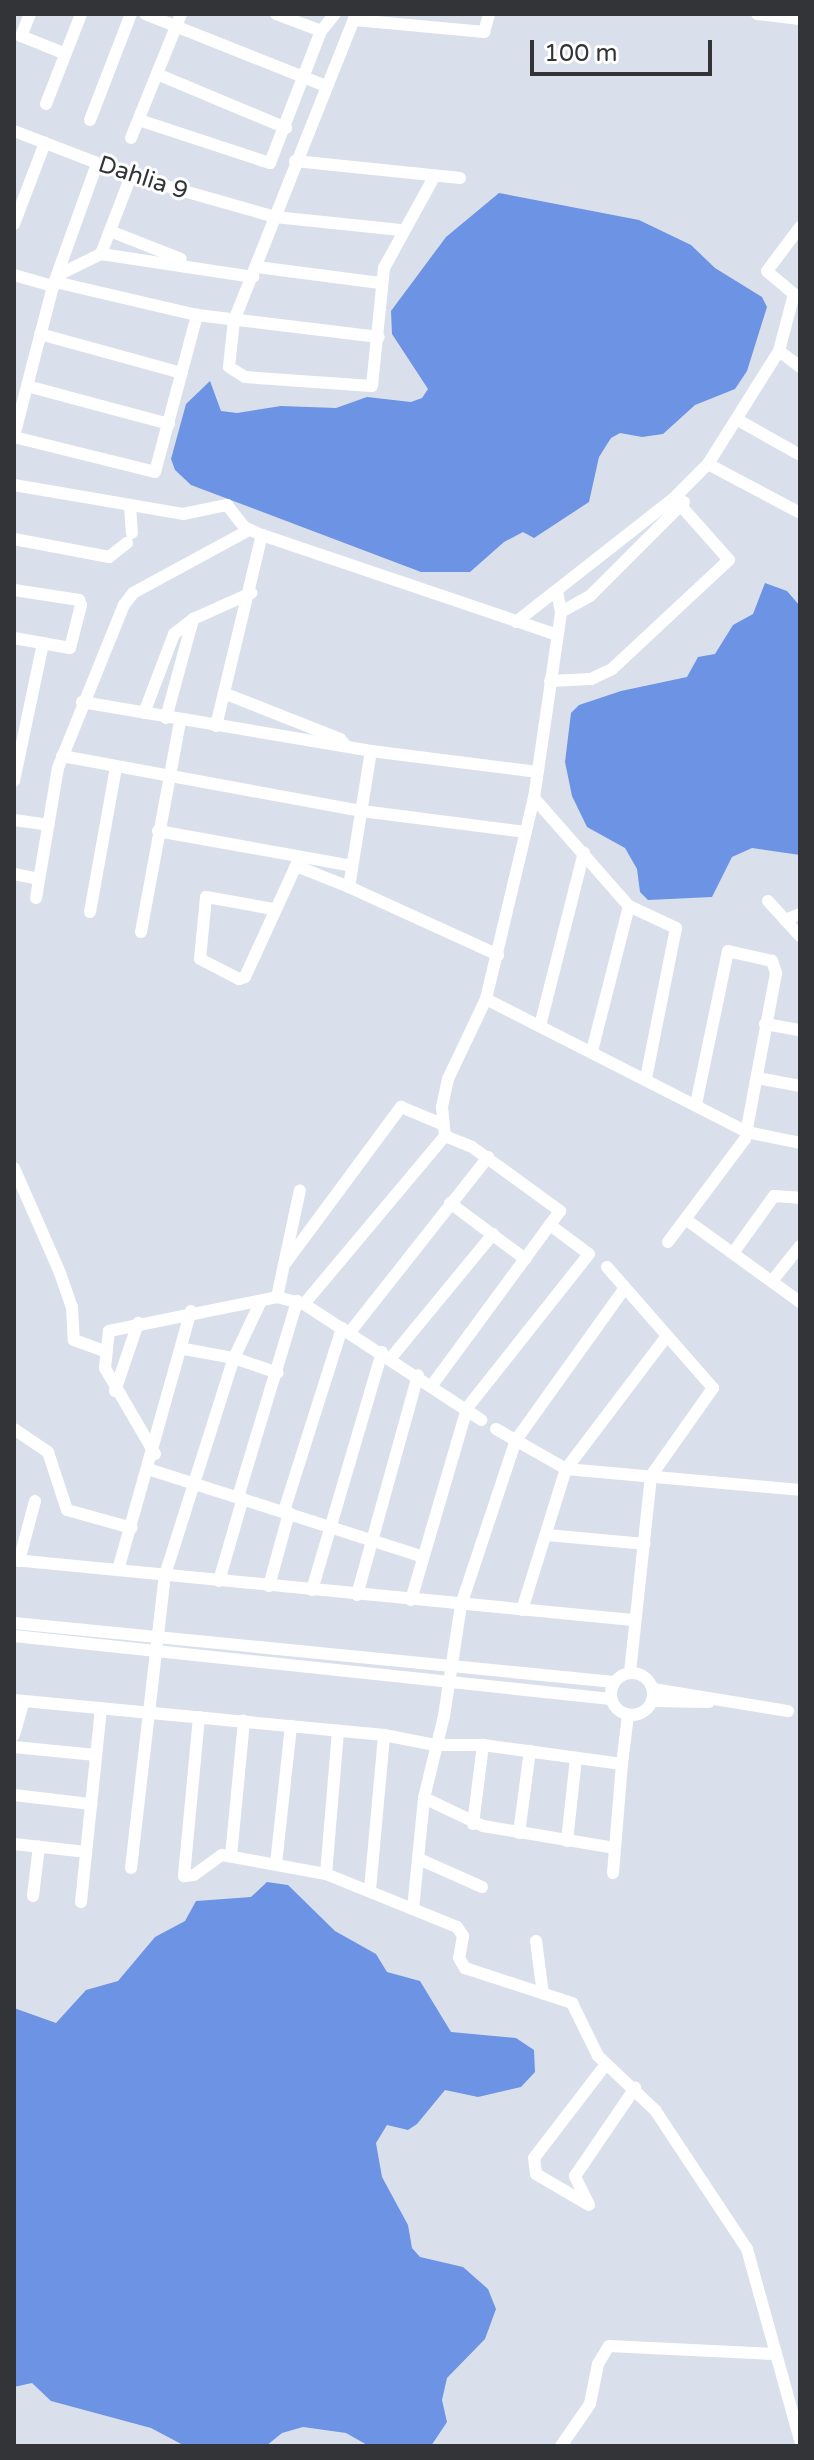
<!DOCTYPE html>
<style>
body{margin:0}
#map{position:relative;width:814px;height:2460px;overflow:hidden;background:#dae0eb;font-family:"Varela Round",sans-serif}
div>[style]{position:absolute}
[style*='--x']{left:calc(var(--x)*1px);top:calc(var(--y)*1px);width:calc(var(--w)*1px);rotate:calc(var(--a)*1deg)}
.water>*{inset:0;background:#6d93e5}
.street>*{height:12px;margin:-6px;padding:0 6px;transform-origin:6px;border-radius:6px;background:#fff}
.street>.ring{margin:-6px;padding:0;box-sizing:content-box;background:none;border:12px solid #fff;border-radius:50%}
span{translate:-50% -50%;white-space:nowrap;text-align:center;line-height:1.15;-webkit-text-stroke:6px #fff;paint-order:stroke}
.street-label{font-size:24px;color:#323438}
.frame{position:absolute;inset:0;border:16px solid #323438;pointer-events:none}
.scale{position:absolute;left:530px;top:40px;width:182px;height:36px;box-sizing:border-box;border:4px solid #323438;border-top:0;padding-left:10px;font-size:24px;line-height:28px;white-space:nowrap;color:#323438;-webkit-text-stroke:6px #fff;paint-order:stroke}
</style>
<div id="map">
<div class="water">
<i style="clip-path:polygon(499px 193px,639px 220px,691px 245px,715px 268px,762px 297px,767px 307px,747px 371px,735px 389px,695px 405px,663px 434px,642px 437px,620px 433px,611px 438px,599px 457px,589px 502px,534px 538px,523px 532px,504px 542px,470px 572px,421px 572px,191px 485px,175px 470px,171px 459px,186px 404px,210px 381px,221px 411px,237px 413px,281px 406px,336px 408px,367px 397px,411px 402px,422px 398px,428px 389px,392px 334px,391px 311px,446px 237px)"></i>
<i style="clip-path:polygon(765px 583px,787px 591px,800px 606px,800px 855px,752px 848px,732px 857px,712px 897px,648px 900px,640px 892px,637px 869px,625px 848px,587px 827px,572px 796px,565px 762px,571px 713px,579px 705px,621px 691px,687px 677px,698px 657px,715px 654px,733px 625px,753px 614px)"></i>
<i style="clip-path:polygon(267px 1882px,288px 1885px,335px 1931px,376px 1954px,387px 1972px,420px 1981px,451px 2032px,516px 2038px,534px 2050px,535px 2072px,521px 2087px,478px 2097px,445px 2090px,417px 2124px,408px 2130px,387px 2125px,376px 2143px,382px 2177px,408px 2225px,412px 2248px,420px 2257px,463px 2267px,488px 2289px,496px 2309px,485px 2339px,447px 2378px,442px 2400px,447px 2422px,431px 2446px,369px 2446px,346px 2433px,303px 2427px,282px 2433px,266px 2446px,185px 2446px,151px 2428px,51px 2401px,32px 2383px,14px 2387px,14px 2008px,56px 2023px,86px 1990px,118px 1981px,155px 1937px,185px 1921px,196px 1901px,251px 1897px)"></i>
</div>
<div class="street">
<i style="--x:30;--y:14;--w:24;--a:112"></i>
<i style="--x:21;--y:36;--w:48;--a:21.8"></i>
<i style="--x:145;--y:14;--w:195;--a:21.7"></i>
<i style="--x:276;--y:14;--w:48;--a:20.7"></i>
<i style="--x:356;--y:14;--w:329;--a:111.7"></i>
<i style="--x:234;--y:320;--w:47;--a:96.1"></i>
<i style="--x:229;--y:367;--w:19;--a:32"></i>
<i style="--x:245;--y:377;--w:127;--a:4.1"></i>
<i style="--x:372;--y:386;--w:119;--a:-84.2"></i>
<i style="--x:384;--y:268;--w:104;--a:-61.2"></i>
<i style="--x:757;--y:14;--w:43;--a:6.6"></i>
<i style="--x:355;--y:20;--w:130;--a:5.3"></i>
<i style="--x:484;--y:32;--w:19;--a:-74"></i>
<i style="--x:157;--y:74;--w:140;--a:22.7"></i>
<i style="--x:46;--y:104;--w:97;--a:-68.7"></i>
<i style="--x:90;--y:120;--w:114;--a:-68.9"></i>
<i style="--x:139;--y:120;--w:138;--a:18.2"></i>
<i style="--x:270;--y:163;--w:142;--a:-68.9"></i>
<i style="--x:321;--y:31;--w:22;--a:-51"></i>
<i style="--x:14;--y:131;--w:125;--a:21"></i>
<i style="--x:131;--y:176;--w:150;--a:15.9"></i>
<i style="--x:275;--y:217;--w:126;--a:5.9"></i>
<i style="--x:131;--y:138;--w:134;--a:-68"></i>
<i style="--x:295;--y:161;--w:166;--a:5.9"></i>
<i style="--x:14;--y:224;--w:87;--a:-69.1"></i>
<i style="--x:110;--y:231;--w:76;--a:21.5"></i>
<i style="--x:101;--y:254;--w:154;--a:8.6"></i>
<i style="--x:257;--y:267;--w:124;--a:7.4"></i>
<i style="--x:14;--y:275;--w:41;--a:15.8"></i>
<i style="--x:58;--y:275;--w:48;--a:-26"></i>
<i style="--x:101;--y:254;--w:84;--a:-69"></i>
<i style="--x:55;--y:282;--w:146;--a:13.1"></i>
<i style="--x:197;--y:315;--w:183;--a:6.9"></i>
<i style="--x:40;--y:334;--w:147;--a:15.4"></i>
<i style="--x:779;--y:351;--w:26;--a:37"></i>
<i style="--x:27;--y:386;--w:147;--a:15"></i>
<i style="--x:738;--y:420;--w:71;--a:29.4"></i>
<i style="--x:14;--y:436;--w:155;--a:-75.4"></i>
<i style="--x:53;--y:286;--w:130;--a:-70.2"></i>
<i style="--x:14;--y:437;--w:145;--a:13.9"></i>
<i style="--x:155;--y:472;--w:163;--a:-75"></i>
<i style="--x:708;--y:464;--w:104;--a:28"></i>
<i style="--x:14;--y:485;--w:171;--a:9.7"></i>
<i style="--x:183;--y:514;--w:45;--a:-11.6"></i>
<i style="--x:227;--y:505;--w:28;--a:52"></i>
<i style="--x:244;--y:527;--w:20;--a:24"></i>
<i style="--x:262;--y:535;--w:311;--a:18.7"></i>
<i style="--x:130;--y:506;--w:27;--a:86"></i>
<i style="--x:14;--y:539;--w:97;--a:10.7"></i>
<i style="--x:109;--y:557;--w:23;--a:-38"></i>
<i style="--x:14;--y:590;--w:66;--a:8.7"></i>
<i style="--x:79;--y:600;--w:5;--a:68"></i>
<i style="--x:81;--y:605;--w:44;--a:104.3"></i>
<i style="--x:70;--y:648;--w:57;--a:-169.9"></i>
<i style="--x:561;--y:612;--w:33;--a:-29"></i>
<i style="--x:590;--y:596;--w:133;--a:-45"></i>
<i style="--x:516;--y:622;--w:201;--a:-38.1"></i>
<i style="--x:674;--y:498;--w:48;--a:-45"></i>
<i style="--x:708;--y:464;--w:133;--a:-57.9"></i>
<i style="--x:779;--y:351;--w:59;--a:-75.3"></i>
<i style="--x:794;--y:294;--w:35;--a:-140"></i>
<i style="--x:767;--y:271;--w:55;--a:-53.1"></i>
<i style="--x:550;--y:681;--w:41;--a:-2.8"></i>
<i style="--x:591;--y:679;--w:23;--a:-25"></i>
<i style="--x:612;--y:669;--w:160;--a:-43"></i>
<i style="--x:729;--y:560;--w:83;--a:-131.6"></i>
<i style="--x:226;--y:694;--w:123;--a:21.5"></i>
<i style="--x:340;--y:739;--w:9;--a:49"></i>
<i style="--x:82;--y:702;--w:293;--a:9.6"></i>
<i style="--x:371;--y:751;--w:168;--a:7.2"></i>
<i style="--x:144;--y:713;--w:85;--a:-69.2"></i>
<i style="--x:174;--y:634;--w:24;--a:-38"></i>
<i style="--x:193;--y:619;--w:64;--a:-24.1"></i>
<i style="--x:166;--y:718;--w:103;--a:-74.7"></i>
<i style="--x:216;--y:726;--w:196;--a:-76.5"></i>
<i style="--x:371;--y:751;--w:138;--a:99.2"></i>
<i style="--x:349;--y:887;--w:164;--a:24.5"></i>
<i style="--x:62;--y:756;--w:305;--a:10.4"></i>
<i style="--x:362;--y:811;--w:165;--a:7.3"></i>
<i style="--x:14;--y:781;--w:141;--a:-78.1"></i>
<i style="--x:534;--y:798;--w:144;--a:48.7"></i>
<i style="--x:629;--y:906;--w:52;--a:25.1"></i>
<i style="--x:676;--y:928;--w:153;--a:101.3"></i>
<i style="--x:14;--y:820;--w:35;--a:8"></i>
<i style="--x:158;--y:831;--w:197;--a:10.2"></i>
<i style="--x:296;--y:866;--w:57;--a:21.6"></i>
<i style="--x:14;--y:874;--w:25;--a:11"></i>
<i style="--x:36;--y:898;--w:132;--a:-80.4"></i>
<i style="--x:58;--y:768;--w:176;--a:-68"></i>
<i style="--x:124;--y:605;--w:15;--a:-53"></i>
<i style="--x:133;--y:593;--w:132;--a:-28.5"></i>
<i style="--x:768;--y:901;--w:47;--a:47.6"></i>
<i style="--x:273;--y:909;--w:68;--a:-169.8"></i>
<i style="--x:206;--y:897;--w:62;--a:95.5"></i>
<i style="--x:200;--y:959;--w:44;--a:27.1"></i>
<i style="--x:239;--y:979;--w:6;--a:-18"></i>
<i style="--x:245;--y:977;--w:132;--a:-65.4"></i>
<i style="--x:90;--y:912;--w:147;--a:-79.8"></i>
<i style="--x:785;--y:920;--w:16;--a:-22"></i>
<i style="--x:141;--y:932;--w:215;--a:-79.5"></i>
<i style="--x:486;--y:999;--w:293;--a:27"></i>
<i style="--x:747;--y:1132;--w:54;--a:11.7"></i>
<i style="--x:765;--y:1024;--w:36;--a:10"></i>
<i style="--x:540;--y:1026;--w:179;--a:-75.8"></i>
<i style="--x:592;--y:1051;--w:150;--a:-75.7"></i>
<i style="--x:757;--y:1078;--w:44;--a:10.5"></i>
<i style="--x:445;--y:1136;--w:29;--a:-96"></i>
<i style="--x:442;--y:1107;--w:29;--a:-78"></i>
<i style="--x:448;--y:1079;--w:89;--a:-64.6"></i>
<i style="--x:486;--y:999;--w:207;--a:-76.6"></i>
<i style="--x:534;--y:798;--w:188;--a:-81.7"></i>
<i style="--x:561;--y:612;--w:20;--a:-101"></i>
<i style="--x:14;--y:1168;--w:115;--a:66.3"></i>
<i style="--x:60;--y:1273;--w:36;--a:71"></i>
<i style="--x:72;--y:1307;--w:33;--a:87"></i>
<i style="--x:74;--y:1340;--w:32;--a:20"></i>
<i style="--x:450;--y:1203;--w:94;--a:36.7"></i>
<i style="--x:688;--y:1221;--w:138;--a:35.9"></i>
<i style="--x:668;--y:1242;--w:129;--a:-53.2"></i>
<i style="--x:745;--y:1139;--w:169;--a:-79.4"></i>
<i style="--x:776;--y:973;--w:13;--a:-108"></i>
<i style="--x:772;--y:961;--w:45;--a:-167.2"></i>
<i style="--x:728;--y:951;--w:156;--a:101.8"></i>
<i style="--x:733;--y:1253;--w:70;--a:-54.3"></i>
<i style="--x:774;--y:1196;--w:26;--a:4"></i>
<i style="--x:284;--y:1265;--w:197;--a:-53.5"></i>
<i style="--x:401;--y:1107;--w:44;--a:22.5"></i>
<i style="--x:607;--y:1267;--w:161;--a:48.8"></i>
<i style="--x:713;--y:1388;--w:108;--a:125.2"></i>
<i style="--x:651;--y:1476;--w:198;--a:96.1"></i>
<i style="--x:772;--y:1281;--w:45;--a:-51.3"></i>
<i style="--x:277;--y:1297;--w:109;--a:-77.9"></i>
<i style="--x:304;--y:1304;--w:219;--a:-50"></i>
<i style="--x:445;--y:1136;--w:29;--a:22"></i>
<i style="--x:472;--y:1147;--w:109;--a:36"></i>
<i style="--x:560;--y:1211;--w:215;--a:126.3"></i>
<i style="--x:350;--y:1332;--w:223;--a:-51.7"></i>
<i style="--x:184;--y:1349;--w:51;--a:10.2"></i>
<i style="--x:234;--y:1358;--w:63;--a:-64.7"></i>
<i style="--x:390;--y:1359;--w:162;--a:-50.5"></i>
<i style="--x:115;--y:1391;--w:72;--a:-71.3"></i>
<i style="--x:14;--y:1429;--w:41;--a:34.1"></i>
<i style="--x:48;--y:1452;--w:61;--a:71.9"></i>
<i style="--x:67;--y:1510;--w:67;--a:15.5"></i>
<i style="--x:496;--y:1429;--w:81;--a:29.7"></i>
<i style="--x:566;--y:1469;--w:235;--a:5.1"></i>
<i style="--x:155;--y:1454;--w:99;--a:-120.2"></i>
<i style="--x:105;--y:1368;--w:37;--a:-84"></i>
<i style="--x:109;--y:1331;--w:171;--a:-11.4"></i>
<i style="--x:277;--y:1297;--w:28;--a:15"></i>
<i style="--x:304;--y:1304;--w:212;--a:33.2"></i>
<i style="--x:151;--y:1470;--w:283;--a:17.7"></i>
<i style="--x:238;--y:1497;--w:205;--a:-73.2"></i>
<i style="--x:284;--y:1511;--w:192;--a:-72.4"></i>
<i style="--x:547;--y:1535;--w:98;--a:5.2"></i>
<i style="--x:14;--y:1560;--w:622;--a:5.54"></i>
<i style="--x:19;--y:1561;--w:62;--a:-75.1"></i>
<i style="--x:118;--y:1570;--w:269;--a:-74.3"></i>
<i style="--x:219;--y:1581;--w:86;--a:-73.9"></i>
<i style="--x:269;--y:1586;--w:76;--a:-74.7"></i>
<i style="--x:312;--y:1590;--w:248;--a:-73.6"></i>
<i style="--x:357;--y:1595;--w:228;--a:-74.5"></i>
<i style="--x:411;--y:1600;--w:200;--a:-73.7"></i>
<i style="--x:467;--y:1408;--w:196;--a:-51.6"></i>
<i style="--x:589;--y:1254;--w:49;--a:-143.4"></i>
<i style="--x:522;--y:1610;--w:148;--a:-72.7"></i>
<i style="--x:566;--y:1469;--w:167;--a:-52.8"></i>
<i style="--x:14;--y:1623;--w:603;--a:5.62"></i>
<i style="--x:14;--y:1636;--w:600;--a:6.02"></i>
<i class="ring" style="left:611px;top:1673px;width:30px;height:30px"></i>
<i style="--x:653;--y:1689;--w:137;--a:9.3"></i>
<i style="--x:14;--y:1700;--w:372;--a:5.4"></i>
<i style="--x:384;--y:1735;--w:52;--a:11.1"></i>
<i style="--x:435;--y:1745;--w:48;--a:0"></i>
<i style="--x:483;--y:1745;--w:140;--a:7.8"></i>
<i style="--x:622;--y:1764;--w:49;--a:-83"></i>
<i style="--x:652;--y:1701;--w:57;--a:1"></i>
<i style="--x:199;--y:1717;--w:160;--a:95.4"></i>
<i style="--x:184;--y:1876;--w:10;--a:-6"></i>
<i style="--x:194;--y:1875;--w:34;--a:-36"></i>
<i style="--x:222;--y:1855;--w:106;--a:10.4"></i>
<i style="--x:326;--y:1874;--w:141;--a:22"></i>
<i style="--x:457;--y:1927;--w:11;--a:56"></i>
<i style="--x:463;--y:1936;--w:22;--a:100"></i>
<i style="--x:459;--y:1958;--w:12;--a:59"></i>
<i style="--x:465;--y:1968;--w:113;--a:18.1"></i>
<i style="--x:572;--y:2003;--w:59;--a:63.9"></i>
<i style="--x:598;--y:2056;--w:79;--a:43.5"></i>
<i style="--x:655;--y:2110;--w:167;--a:56.5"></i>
<i style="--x:747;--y:2249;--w:198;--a:74.5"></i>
<i style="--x:14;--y:1735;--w:35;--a:-74"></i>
<i style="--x:14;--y:1747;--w:82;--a:5.6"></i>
<i style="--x:14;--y:1795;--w:78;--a:6.7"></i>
<i style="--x:424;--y:1798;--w:65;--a:25.4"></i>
<i style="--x:483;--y:1826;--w:133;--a:9.5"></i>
<i style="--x:473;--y:1824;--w:80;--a:-82.8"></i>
<i style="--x:519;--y:1833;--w:83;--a:-82.4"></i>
<i style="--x:567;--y:1841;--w:83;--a:-83.8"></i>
<i style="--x:14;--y:1844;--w:72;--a:6.3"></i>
<i style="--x:231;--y:1856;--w:136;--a:-84.5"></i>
<i style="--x:419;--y:1859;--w:69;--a:24"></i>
<i style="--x:276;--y:1864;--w:139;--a:-83.8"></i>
<i style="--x:131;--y:1868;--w:295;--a:-83.4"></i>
<i style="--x:165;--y:1575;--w:228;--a:-72.4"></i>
<i style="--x:234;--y:1358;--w:46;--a:18.8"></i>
<i style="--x:613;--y:1873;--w:109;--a:-85.3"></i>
<i style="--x:326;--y:1874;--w:144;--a:-85.2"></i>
<i style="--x:370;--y:1890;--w:156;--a:-84.8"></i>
<i style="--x:33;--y:1896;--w:50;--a:-83.2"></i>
<i style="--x:81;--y:1902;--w:195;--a:-84.1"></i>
<i style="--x:413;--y:1909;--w:112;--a:-84.3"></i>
<i style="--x:424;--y:1798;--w:84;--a:-76.3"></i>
<i style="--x:444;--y:1716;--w:112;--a:-81.3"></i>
<i style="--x:461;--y:1605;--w:174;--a:-71.6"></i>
<i style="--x:516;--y:1440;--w:187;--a:-54.4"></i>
<i style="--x:536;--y:1941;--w:53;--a:82.5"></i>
<i style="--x:588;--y:2203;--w:30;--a:-116"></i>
<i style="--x:575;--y:2176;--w:107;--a:-55.7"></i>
<i style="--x:589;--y:2205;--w:61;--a:-149.7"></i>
<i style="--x:536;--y:2174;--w:16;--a:-97"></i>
<i style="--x:534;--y:2158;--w:118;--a:-52.5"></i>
<i style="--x:561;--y:2446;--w:51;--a:-55.4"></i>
<i style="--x:590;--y:2404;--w:41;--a:-78.7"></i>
<i style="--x:598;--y:2364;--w:21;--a:-59"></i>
<i style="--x:609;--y:2346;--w:165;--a:2.8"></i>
</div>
<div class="street-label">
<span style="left:143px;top:178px;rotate:18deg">Dahlia 9</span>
</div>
<div class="frame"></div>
<div class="scale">100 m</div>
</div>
